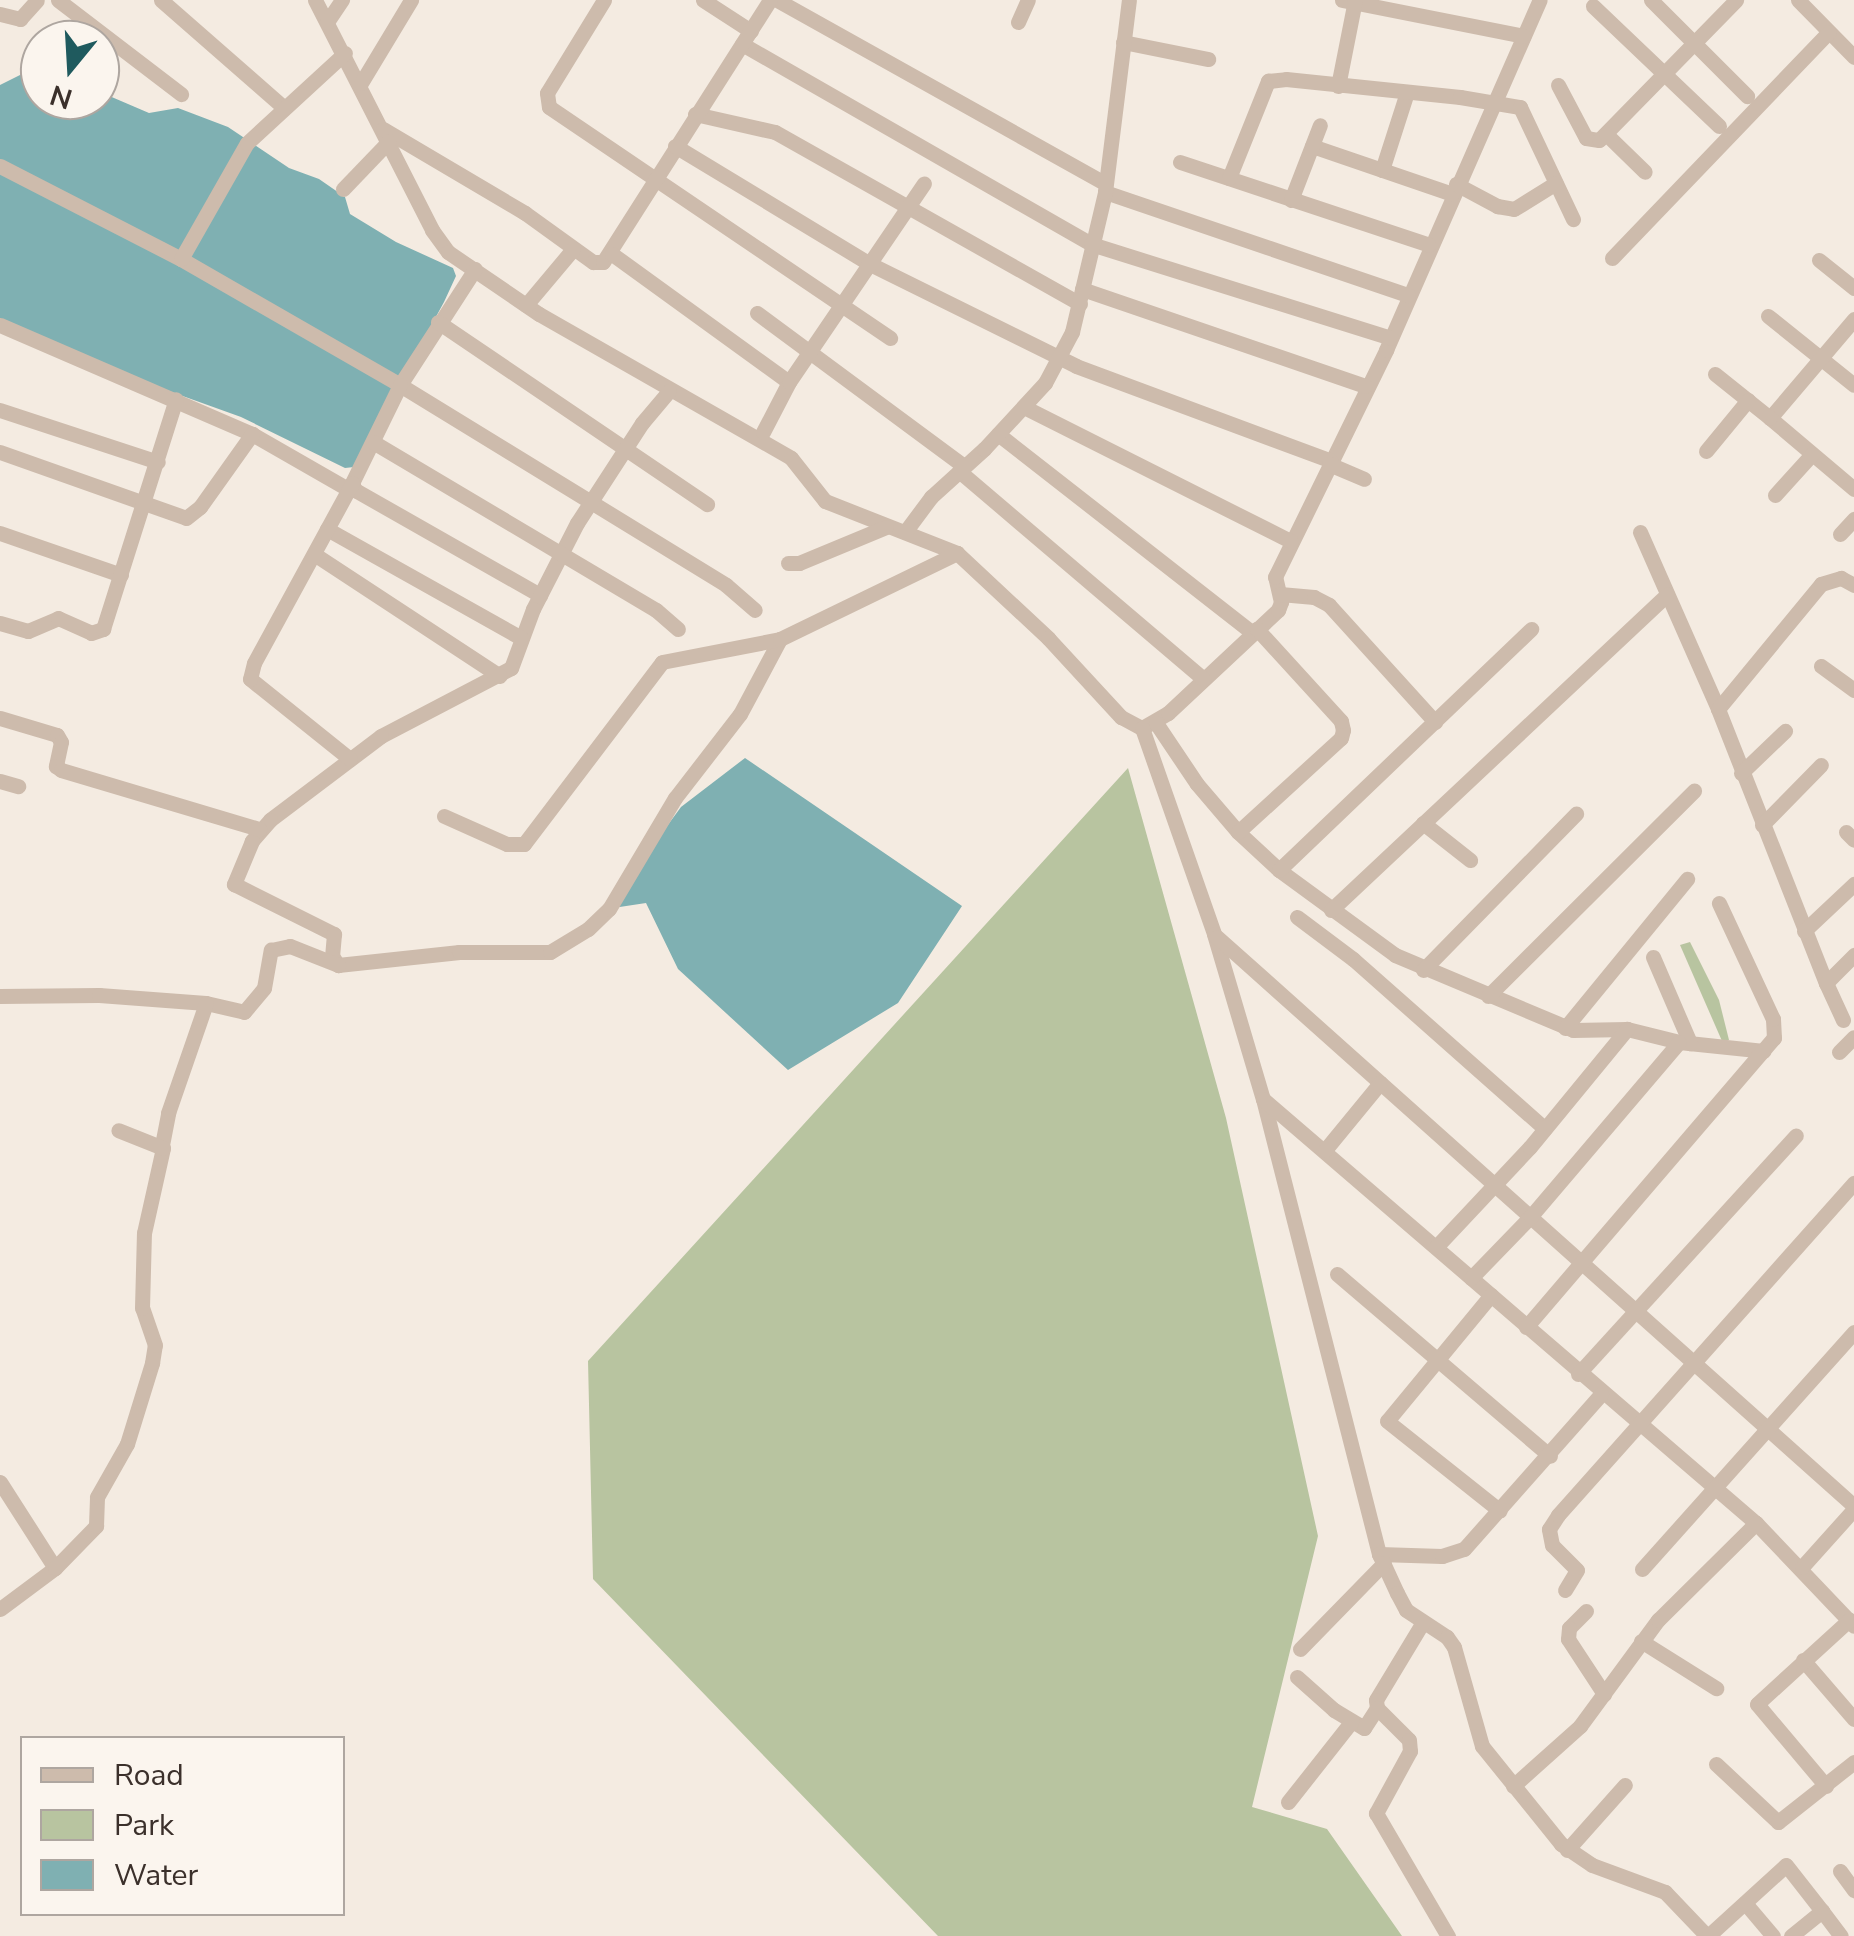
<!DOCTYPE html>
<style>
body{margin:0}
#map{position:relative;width:1854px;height:1936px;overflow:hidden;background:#f4ebe1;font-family:"Nunito Sans",sans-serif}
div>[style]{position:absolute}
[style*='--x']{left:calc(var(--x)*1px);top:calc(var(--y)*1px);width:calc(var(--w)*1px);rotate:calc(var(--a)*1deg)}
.green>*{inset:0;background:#b8c4a0}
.water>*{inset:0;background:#7fb0b2}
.minor>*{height:15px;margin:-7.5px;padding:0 7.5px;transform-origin:7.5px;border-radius:7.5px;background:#cdbbac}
span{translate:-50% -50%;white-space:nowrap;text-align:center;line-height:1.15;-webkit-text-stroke:8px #fbf5ee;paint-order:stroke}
.legend{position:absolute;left:20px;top:1736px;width:325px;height:180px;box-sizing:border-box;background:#fbf5ee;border:2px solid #aea6a0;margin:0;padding:12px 18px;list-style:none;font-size:30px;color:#3b302b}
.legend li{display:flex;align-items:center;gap:20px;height:50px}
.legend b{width:50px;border:2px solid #aea6a0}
.north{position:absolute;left:20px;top:20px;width:100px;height:100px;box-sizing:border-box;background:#fbf5ee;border:2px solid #aea6a0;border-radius:50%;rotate:198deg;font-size:28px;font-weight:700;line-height:40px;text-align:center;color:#3b302b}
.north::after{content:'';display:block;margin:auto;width:35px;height:45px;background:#1f5a5e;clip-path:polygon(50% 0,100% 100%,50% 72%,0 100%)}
</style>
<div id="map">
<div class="green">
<i style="clip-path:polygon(1128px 768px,1226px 1118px,1318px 1536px,1252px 1807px,1327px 1829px,1402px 1936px,938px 1936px,593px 1579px,588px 1361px)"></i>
<i style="clip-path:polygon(1690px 942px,1719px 1000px,1729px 1040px,1722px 1041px,1680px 945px)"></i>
</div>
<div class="water">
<i style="clip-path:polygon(28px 71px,40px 71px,40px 100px,100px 100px,100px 92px,149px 113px,178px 108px,228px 127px,289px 168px,319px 179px,345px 197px,350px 214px,396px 242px,453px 268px,456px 276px,444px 302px,354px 467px,345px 468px,241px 417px,127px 376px,0 319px,0 85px)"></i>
<i style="clip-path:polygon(745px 758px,962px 906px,898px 1003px,788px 1070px,678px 969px,646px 903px,613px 908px,612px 901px,681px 807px)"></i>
</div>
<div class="minor">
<i style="--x:58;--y:0;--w:155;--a:37.4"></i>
<i style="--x:161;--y:0;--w:161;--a:41.2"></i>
<i style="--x:315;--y:0;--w:258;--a:63"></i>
<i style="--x:432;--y:230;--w:27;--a:54"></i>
<i style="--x:448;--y:252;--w:110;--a:34.3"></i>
<i style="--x:539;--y:314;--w:290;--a:29.7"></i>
<i style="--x:791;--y:458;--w:55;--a:51.7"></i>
<i style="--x:825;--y:501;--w:142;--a:21.5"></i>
<i style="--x:957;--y:553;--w:125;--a:43"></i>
<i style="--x:1048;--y:638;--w:108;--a:47.3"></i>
<i style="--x:1121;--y:717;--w:24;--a:28"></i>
<i style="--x:1142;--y:728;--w:30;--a:-30"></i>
<i style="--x:1168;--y:713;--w:151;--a:-43.1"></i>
<i style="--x:1278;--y:610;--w:9;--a:-69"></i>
<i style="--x:1281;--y:602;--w:26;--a:-103"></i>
<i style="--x:1275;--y:577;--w:253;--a:-63.9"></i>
<i style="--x:1386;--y:350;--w:382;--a:-66.3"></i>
<i style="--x:604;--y:0;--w:109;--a:121.5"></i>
<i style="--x:547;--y:93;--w:14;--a:82"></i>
<i style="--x:549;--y:107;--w:412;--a:34.1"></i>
<i style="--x:703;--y:0;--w:57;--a:32.9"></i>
<i style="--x:777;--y:0;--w:376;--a:29.2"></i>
<i style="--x:1342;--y:0;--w:185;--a:11.2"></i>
<i style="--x:1651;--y:0;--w:136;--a:45"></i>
<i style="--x:1798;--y:0;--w:80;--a:45.5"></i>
<i style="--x:1593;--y:6;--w:174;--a:43.6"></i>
<i style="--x:0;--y:14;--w:21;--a:14"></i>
<i style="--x:20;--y:19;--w:25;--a:-48"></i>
<i style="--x:327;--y:22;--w:27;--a:-56"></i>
<i style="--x:1018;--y:22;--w:24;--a:-66"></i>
<i style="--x:1123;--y:42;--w:87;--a:11.3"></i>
<i style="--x:742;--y:44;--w:402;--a:29.8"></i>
<i style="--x:1091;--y:244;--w:314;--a:17.4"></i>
<i style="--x:361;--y:83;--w:97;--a:-58.9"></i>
<i style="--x:1558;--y:85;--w:60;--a:62.2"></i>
<i style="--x:1586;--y:138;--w:13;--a:9"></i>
<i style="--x:1599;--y:140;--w:196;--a:-45.6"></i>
<i style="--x:1338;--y:86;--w:88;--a:-78.8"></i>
<i style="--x:695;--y:114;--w:82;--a:12.7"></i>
<i style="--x:775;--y:132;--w:350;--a:29.4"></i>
<i style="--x:383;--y:129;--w:165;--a:30.6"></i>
<i style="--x:525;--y:213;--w:84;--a:35.8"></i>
<i style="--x:593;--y:262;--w:10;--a:0"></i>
<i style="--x:603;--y:262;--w:311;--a:-57.5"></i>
<i style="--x:1606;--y:134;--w:54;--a:44.3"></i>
<i style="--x:675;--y:146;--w:226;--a:31.2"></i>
<i style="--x:868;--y:263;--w:232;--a:26.3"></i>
<i style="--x:1076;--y:366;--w:272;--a:20.4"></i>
<i style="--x:1312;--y:146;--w:148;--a:18.9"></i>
<i style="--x:1180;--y:162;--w:262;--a:18.4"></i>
<i style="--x:0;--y:166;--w:203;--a:27.2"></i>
<i style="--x:181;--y:259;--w:253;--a:29.9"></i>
<i style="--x:400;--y:385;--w:382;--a:31.5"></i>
<i style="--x:726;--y:585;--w:38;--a:41"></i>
<i style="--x:1382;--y:170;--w:82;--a:-72.2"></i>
<i style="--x:1229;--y:178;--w:105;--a:-68.1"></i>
<i style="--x:1268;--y:81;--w:18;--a:-6"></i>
<i style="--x:1286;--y:79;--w:175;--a:5.9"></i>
<i style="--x:1460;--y:97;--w:61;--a:9.5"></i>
<i style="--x:1520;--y:107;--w:124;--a:64.7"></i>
<i style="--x:1456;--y:184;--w:47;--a:28.2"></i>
<i style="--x:1497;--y:206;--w:17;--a:10"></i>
<i style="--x:1514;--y:209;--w:49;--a:-31.8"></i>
<i style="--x:343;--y:189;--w:66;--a:-46.2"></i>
<i style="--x:1105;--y:192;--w:320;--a:18.8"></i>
<i style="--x:1291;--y:200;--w:80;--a:-68.9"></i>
<i style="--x:612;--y:254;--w:218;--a:35.9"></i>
<i style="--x:1612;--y:258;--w:313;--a:-46.2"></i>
<i style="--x:181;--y:259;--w:133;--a:-60.4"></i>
<i style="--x:247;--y:143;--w:133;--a:-42.6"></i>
<i style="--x:1819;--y:260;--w:45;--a:38.7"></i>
<i style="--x:475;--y:269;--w:138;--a:122.9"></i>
<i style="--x:400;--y:385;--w:109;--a:116.1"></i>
<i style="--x:352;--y:483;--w:8;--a:67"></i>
<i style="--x:355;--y:490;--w:213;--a:29.6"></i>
<i style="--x:1082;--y:289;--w:299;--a:18.9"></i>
<i style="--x:526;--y:305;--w:73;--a:-50"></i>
<i style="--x:757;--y:313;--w:257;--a:36.5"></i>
<i style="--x:1768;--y:316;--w:110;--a:38.7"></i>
<i style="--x:1854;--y:319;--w:130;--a:130.3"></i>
<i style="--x:1770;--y:418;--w:110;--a:40.2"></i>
<i style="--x:438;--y:322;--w:325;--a:34.1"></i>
<i style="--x:0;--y:325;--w:275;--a:23.4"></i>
<i style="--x:252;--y:434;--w:111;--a:29.8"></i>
<i style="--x:1715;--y:374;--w:70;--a:38.7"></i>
<i style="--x:669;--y:391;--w:42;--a:130.2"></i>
<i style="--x:642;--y:423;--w:119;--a:123"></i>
<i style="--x:577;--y:523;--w:97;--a:117.1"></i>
<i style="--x:533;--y:609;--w:63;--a:110.4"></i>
<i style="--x:511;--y:668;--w:147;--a:152.4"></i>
<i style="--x:381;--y:736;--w:139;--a:142.9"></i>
<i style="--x:270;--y:820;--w:28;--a:131"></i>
<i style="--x:252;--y:841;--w:47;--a:112.7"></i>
<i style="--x:234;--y:884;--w:112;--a:26.6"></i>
<i style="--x:334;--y:934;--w:22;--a:95"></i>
<i style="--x:332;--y:956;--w:11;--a:56"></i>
<i style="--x:338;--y:965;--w:122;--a:-6.1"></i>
<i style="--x:459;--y:952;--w:91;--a:0"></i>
<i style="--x:550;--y:952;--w:44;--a:-31.2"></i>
<i style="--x:588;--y:929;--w:29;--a:-44"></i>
<i style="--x:609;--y:909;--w:129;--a:-59.3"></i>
<i style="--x:675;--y:798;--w:106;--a:-52.3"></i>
<i style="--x:740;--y:714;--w:85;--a:-61.9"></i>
<i style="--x:1024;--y:407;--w:299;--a:26.7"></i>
<i style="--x:0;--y:410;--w:166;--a:18.2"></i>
<i style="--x:763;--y:432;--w:56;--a:-62.5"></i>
<i style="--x:789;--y:382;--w:240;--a:-55.8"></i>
<i style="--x:998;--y:434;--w:323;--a:38"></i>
<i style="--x:373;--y:442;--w:329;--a:30.7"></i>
<i style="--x:656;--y:610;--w:29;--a:41"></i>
<i style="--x:1706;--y:451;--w:66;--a:-50.5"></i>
<i style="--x:0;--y:452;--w:197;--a:19.5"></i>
<i style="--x:186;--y:518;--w:18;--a:-38"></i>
<i style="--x:200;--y:507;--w:90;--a:-54.5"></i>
<i style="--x:1329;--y:464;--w:38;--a:23"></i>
<i style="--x:959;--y:471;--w:321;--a:40.4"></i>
<i style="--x:1775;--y:495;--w:55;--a:-47.9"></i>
<i style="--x:327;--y:529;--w:223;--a:29.3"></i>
<i style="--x:905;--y:532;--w:44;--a:-53.4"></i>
<i style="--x:931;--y:497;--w:72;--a:-42.2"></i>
<i style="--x:984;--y:449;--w:90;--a:-47.3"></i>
<i style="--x:1045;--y:383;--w:58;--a:-62.1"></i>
<i style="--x:1072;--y:332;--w:144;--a:-76.7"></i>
<i style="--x:1105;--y:192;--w:193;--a:-82.9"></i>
<i style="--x:1640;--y:532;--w:193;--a:66.2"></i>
<i style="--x:1718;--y:709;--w:295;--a:68.5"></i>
<i style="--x:0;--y:533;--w:128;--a:19.1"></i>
<i style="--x:1840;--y:534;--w:21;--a:-47"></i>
<i style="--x:314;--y:554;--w:222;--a:33.3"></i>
<i style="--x:788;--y:563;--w:11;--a:0"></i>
<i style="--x:799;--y:563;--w:94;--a:-22.5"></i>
<i style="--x:1280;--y:594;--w:34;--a:5"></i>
<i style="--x:1314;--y:597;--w:17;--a:28"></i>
<i style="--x:1329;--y:605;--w:158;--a:47.8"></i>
<i style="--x:0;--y:623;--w:29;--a:16"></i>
<i style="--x:28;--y:631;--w:33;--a:-23"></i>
<i style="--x:58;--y:618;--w:36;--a:24"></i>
<i style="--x:91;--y:633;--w:13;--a:-18"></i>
<i style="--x:103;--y:629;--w:241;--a:-72.4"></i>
<i style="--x:1821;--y:666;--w:41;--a:36"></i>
<i style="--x:1718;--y:709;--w:162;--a:-50.5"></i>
<i style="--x:1821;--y:584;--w:21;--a:-17"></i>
<i style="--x:1841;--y:578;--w:15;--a:28"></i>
<i style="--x:0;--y:718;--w:59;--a:16.6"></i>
<i style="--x:57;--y:735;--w:8;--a:60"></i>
<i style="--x:61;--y:742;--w:25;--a:102"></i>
<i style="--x:56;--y:766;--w:6;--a:39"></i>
<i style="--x:61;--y:770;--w:207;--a:16.6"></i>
<i style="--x:1156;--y:723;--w:73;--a:56.1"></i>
<i style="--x:1197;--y:784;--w:63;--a:49.5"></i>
<i style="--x:1238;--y:832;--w:56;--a:42.8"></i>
<i style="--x:1279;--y:870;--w:144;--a:36.2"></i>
<i style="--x:1395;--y:955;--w:193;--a:22.8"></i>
<i style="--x:1573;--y:1030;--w:54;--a:-1.1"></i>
<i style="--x:1627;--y:1029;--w:54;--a:14"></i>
<i style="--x:1679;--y:1042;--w:85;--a:6"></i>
<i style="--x:1142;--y:728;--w:218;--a:70.7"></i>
<i style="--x:1214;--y:934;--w:172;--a:73.5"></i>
<i style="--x:1263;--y:1099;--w:470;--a:75.7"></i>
<i style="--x:1379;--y:1554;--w:43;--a:65.2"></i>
<i style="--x:1397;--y:1593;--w:19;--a:62"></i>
<i style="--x:1406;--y:1610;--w:49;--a:33.4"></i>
<i style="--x:1447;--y:1637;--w:12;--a:55"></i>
<i style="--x:1454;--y:1647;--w:103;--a:74.2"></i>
<i style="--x:1482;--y:1746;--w:126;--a:51.1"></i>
<i style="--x:1561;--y:1844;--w:37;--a:34"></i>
<i style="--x:1592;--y:1865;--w:78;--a:20.3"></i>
<i style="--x:1665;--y:1892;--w:61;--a:46.3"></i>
<i style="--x:350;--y:759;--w:128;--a:-141.3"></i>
<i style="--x:250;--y:679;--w:16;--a:-76"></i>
<i style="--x:254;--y:663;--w:205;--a:-61.4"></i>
<i style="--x:1741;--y:773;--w:61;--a:-43.7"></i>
<i style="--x:0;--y:781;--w:19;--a:16"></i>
<i style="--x:444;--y:816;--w:69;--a:24"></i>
<i style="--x:507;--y:844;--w:17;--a:0"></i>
<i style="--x:524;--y:844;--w:228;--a:-52.8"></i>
<i style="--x:662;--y:662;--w:120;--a:-11"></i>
<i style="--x:780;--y:639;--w:197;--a:-25.9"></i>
<i style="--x:1423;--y:823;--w:60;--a:38.2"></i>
<i style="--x:1762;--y:825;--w:84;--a:-45.5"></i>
<i style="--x:1238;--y:832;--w:139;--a:-42.4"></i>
<i style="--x:1341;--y:738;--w:8;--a:-76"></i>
<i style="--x:1343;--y:730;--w:9;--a:-103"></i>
<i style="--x:1341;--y:721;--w:125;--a:-132.4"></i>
<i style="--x:1846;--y:832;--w:11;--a:45"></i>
<i style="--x:1279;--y:870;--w:349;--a:-43.7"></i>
<i style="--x:1331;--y:910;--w:461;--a:-43.2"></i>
<i style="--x:1297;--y:917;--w:70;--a:36.9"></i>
<i style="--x:1353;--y:959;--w:256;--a:41.5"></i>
<i style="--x:1804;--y:931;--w:69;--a:-43.2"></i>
<i style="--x:1217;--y:937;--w:854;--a:41.77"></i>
<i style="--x:1653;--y:957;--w:94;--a:66.7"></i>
<i style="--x:1423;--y:970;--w:219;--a:-45.6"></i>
<i style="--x:0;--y:996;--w:99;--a:-0.6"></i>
<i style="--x:99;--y:995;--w:107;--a:4.3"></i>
<i style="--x:206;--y:1003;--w:39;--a:13"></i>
<i style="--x:244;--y:1012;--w:31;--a:-50"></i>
<i style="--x:264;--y:988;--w:39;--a:-80"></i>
<i style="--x:271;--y:950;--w:19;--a:-12"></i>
<i style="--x:290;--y:946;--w:52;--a:21.6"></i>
<i style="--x:1488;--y:996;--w:291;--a:-44.9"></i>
<i style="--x:1843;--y:1020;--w:41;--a:-114.7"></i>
<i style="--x:1826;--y:983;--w:40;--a:-45"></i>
<i style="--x:1565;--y:1028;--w:193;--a:-50.7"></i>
<i style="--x:1839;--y:1052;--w:21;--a:-45"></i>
<i style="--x:1263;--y:1099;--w:650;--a:40.7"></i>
<i style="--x:1756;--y:1523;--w:142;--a:46.4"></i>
<i style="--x:162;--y:1145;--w:33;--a:-79"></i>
<i style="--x:168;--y:1113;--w:116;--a:-70.9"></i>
<i style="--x:1325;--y:1150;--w:87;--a:-50.6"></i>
<i style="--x:1436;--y:1247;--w:137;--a:-46.8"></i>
<i style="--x:1530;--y:1147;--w:153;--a:-50.6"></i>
<i style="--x:1337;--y:1274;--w:280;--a:40.5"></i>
<i style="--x:1471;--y:1278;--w:86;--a:-45.9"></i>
<i style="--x:1531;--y:1216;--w:228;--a:-49.6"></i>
<i style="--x:1491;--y:1295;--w:163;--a:129.5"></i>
<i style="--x:1387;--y:1421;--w:144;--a:38.5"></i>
<i style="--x:1526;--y:1327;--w:381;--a:-49.4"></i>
<i style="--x:1774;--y:1038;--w:19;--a:-93"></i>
<i style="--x:1773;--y:1019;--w:128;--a:-115"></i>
<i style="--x:1578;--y:1374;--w:323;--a:-47.6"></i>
<i style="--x:0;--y:1482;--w:102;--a:57.4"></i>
<i style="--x:1379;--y:1554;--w:63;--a:1.8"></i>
<i style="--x:1442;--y:1556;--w:23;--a:-18"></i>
<i style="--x:1464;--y:1549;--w:207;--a:-48.5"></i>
<i style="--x:1802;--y:1567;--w:78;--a:-48.1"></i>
<i style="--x:1642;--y:1569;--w:318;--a:-48.2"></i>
<i style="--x:1565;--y:1590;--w:23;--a:-59"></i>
<i style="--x:1577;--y:1570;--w:35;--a:-135"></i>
<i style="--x:1552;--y:1545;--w:16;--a:-101"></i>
<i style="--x:1549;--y:1529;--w:17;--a:-57"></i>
<i style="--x:1558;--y:1515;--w:445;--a:-48.3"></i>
<i style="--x:0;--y:1609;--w:69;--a:-36.7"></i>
<i style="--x:55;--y:1568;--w:59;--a:-45.7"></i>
<i style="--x:96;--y:1526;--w:29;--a:-88"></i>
<i style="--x:97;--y:1497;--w:61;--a:-60.5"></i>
<i style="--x:127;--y:1444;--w:85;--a:-72.8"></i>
<i style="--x:152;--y:1363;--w:18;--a:-81"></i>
<i style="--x:155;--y:1345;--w:39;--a:-109"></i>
<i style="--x:142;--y:1308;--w:75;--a:-88.5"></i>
<i style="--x:144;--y:1233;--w:87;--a:-77.4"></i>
<i style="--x:163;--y:1148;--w:48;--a:-158.2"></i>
<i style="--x:1586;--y:1611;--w:24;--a:135"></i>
<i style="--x:1569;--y:1628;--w:11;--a:95"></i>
<i style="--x:1568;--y:1639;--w:66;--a:56.8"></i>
<i style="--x:1423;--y:1622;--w:91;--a:121.1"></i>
<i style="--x:1376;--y:1700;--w:8;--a:83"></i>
<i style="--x:1377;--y:1708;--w:45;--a:45"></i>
<i style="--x:1409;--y:1740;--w:11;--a:85"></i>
<i style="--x:1410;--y:1751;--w:71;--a:118.7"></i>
<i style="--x:1376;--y:1813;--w:143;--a:59.7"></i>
<i style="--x:1641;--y:1641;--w:89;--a:32.1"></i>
<i style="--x:1300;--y:1649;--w:120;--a:-45.7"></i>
<i style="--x:1803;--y:1660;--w:78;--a:49.2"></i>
<i style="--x:1297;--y:1677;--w:50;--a:41.7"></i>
<i style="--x:1334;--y:1710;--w:35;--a:31"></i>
<i style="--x:1364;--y:1728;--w:24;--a:-57"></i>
<i style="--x:1716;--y:1764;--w:85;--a:43.1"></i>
<i style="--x:1778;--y:1822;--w:97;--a:-38.3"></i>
<i style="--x:1513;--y:1786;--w:90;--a:-41.8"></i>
<i style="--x:1580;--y:1726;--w:132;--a:-53.7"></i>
<i style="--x:1658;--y:1620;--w:138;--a:-44.7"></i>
<i style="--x:1826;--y:1786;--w:107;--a:-130.1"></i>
<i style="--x:1757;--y:1704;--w:125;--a:-42.4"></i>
<i style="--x:1288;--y:1802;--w:103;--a:-51.7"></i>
<i style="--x:1567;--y:1850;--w:87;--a:-48.3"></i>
<i style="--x:1840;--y:1871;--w:24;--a:54"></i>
<i style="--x:1745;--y:1903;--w:43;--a:49.7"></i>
<i style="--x:1708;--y:1936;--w:105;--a:-42.3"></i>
<i style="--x:1786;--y:1865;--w:58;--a:52"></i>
<i style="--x:1791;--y:1936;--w:40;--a:-39"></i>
<i style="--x:1822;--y:1911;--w:31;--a:53"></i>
</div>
<ul class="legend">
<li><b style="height:12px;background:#cdbbac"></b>Road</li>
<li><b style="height:28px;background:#b8c4a0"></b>Park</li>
<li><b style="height:28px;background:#7fb0b2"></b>Water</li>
</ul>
<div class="north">N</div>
</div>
